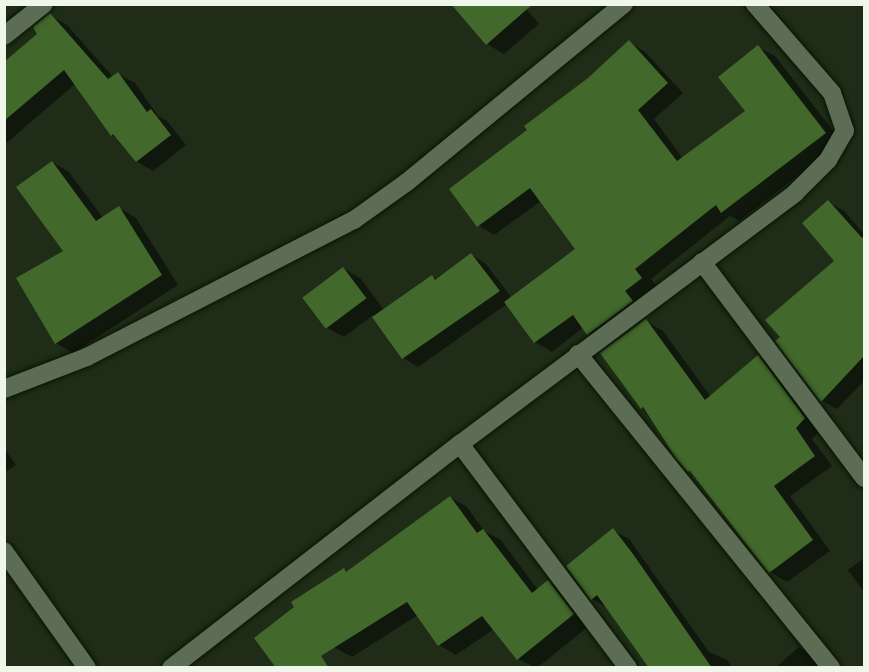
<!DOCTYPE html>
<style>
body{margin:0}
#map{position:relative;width:869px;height:672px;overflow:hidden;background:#1f2c17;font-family:Raleway,sans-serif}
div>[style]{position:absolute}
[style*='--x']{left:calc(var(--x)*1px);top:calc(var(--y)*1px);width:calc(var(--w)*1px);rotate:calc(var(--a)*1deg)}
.shadow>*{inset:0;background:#0007}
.building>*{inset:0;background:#42682b;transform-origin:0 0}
.roads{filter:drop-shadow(0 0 2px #081403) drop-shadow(0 0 2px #081403)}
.minor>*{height:18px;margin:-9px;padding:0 9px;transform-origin:9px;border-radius:9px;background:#5d6c55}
span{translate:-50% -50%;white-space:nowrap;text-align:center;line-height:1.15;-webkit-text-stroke:4.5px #1f2c17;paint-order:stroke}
.frame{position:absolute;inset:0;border:6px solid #eef7e9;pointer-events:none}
</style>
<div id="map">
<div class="shadow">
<i style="clip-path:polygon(522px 4px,539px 24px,504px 54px,487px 44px)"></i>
<i style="clip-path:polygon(50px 15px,67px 25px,113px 77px,118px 74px,135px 83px,158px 116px,167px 121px,186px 145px,153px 171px,136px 161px,119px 139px,112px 135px,75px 84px,4px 145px,4px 64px,39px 34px)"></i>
<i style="clip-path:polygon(629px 42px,645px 52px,683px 93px,654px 119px,683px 159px,747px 111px,758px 47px,775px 56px,842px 142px,739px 221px,730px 216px,651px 279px,658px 288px,605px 343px,588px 333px,584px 327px,552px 352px,535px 342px,507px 304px,418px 367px,403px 358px,373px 315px,344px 337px,326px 327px,304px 298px,343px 268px,361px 279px,384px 310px,432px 277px,438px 280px,472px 255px,486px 264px,512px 298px,577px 249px,541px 201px,494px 235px,478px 225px,529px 130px)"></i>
<i style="clip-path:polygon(52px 162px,69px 172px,103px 218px,119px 208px,136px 218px,178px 285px,73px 353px,56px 343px,65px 252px)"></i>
<i style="clip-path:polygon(829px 202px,844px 211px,864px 234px,864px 381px,837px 409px,822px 401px,837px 261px)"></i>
<i style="clip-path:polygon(646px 321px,663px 331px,711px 397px,758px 357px,776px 367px,822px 429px,812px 439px,832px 466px,790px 496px,830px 551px,787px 582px,770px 572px,694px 475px,689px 471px,642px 408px)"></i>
<i style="clip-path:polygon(4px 448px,16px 465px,4px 473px)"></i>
<i style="clip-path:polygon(450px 497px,467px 507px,484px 531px,501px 540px,538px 590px,548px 582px,566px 592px,590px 625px,537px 668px,518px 659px,494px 629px,456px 655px,439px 645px,418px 615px,352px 657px,334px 647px,344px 570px,348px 572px)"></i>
<i style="clip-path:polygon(613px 530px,629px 539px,709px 652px,727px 660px,732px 668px,658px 668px,607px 608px,592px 599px)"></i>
<i style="clip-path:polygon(864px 558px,864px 592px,848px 570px)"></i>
<i style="clip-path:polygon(799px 647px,815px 657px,823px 668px,775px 668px)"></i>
</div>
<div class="building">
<i style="clip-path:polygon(451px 4px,533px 4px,486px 45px)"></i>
<i style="clip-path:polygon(50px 13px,108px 79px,118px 72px,147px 112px,151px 109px,171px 135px,136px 162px,113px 134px,111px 136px,64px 70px,4px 121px,4px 62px,37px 34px,33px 27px)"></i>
<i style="clip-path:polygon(629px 40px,668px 83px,638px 110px,677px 161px,745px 111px,718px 77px,758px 45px,826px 133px,721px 213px,716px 205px,635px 269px,642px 278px,625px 291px,633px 301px,587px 335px,573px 315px,534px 343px,504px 302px,575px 249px,530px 188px,477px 227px,449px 189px,527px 130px,524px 126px,588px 78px)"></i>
<i style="clip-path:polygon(52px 161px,96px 221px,119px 206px,162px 275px,55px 344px,16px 278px,63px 251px,16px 187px)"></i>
<i style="clip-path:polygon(828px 200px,862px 238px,864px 235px,864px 356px,821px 402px,775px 341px,780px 337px,765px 320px,834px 261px,802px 223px)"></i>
<i style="clip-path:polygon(471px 253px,500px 291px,402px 359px,372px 317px,432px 275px,435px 280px)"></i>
<i style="left:343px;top:267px;width:39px;height:51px;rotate:53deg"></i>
<i style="clip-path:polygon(646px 319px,705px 400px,758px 355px,805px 418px,796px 428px,815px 456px,774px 486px,813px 540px,769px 573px,690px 471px,688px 472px,676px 458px,643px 407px,641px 409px,600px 353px)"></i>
<i style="clip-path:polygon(450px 496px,477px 533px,483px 529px,532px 593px,548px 580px,574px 614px,517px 660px,482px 616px,438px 646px,407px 602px,321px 656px,329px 668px,276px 668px,254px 638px,294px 607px,291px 602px,344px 568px,346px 572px)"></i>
<i style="clip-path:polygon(613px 528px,633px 554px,712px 668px,649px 668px,597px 595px,591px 600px,566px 566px)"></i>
</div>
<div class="roads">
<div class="minor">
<i style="--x:4;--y:36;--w:51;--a:-38.7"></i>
<i style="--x:702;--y:262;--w:270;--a:53.1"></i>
<i style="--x:578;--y:354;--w:403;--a:51.1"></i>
<i style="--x:4;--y:389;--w:89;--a:-21.1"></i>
<i style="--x:87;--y:357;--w:300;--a:-27.2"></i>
<i style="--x:354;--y:220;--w:65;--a:-35.6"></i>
<i style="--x:407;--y:182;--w:281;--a:-39.4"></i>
<i style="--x:460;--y:444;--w:280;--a:53.1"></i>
<i style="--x:4;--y:551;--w:143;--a:54.6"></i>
<i style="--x:171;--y:668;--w:366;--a:-37.8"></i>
<i style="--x:460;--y:444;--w:419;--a:-36.8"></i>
<i style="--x:795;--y:193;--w:47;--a:-45"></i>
<i style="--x:828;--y:160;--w:34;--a:-60"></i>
<i style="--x:845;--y:131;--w:40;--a:-108.9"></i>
<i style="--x:832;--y:93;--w:118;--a:-130.9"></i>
</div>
</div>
<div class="frame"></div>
</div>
